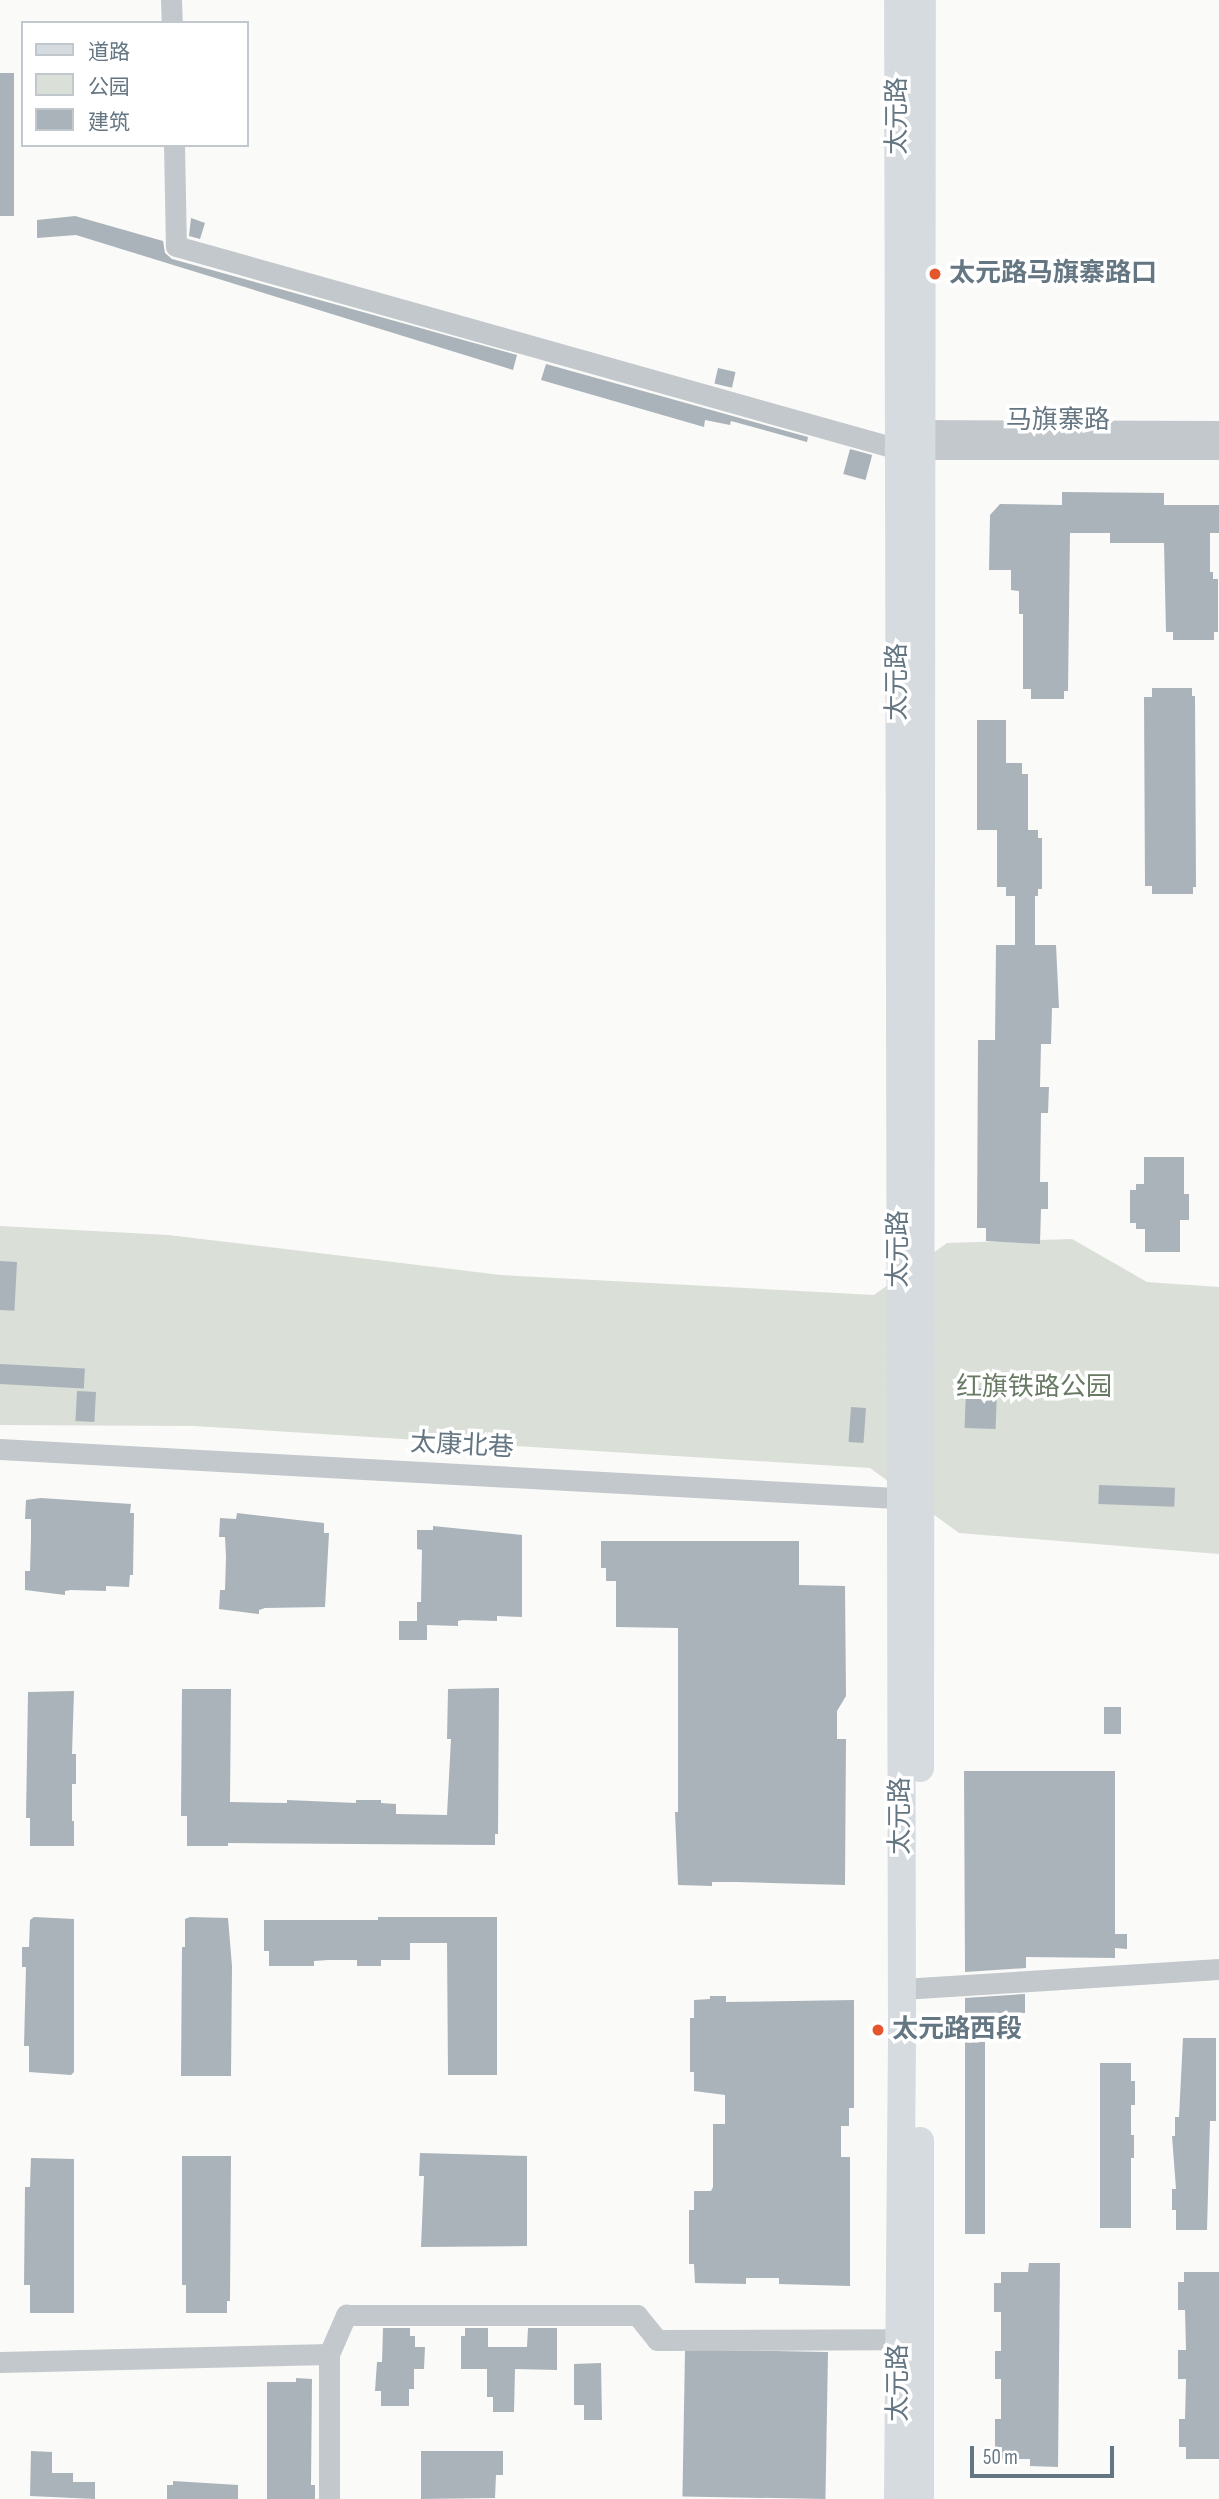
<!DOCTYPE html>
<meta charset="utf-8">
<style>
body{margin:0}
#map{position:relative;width:1219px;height:2499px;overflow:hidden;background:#fafaf8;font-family:"Sofia Sans Condensed","Noto Sans SC",sans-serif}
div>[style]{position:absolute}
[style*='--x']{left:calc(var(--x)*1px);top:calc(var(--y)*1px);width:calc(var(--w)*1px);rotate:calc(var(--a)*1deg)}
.green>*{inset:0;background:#dadfd7}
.building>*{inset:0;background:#aab3b9;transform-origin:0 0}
.minor>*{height:21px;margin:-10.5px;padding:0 10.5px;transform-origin:10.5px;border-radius:10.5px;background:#c3c8cc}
.major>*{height:28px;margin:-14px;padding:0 14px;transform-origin:14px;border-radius:14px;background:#d6dbdf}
.dots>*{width:19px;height:19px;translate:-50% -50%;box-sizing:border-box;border:4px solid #fff;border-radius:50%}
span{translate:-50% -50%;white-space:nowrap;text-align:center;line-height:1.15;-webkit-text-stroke:7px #fff;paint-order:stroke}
.street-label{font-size:26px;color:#657683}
.poi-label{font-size:26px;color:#657683;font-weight:700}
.left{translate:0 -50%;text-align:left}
.park-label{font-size:26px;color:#687a64}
.legend{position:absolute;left:21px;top:21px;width:228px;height:126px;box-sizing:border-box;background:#fff;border:2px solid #c1c8cd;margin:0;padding:9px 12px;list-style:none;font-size:21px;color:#657683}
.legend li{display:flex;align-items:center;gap:14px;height:35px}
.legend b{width:35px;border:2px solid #c1c8cd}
.scale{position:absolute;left:970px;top:2446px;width:144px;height:32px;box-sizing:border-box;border:4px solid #657683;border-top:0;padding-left:9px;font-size:21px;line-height:24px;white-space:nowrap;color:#657683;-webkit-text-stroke:5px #fff;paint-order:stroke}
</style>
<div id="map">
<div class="green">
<i style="clip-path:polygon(0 1226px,168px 1235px,501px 1275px,874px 1295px,947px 1243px,1072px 1239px,1147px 1282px,1219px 1287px,1219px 1554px,959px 1533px,870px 1468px,194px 1426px,0 1425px)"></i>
</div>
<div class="building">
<i style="left:0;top:73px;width:14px;height:143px"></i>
<i style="clip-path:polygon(75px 216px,163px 241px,165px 253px,172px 259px,517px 355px,513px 370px,76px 235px,37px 238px,37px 220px)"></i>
<i style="clip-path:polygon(191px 218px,205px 223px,200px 239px,189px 236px)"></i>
<i style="clip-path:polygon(546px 364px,808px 437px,807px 442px,731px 421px,730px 425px,705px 420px,704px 427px,541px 380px)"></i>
<i style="left:718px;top:368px;width:18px;height:16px;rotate:13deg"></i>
<i style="left:850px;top:449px;width:23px;height:26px;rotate:15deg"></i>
<i style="clip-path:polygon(1062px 492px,1164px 493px,1164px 505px,1219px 505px,1219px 533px,1210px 533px,1210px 572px,1213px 572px,1213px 579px,1218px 579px,1218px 632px,1214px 632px,1214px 640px,1173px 640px,1173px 632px,1166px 632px,1164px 543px,1110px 543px,1110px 533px,1070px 533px,1068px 691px,1064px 691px,1064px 699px,1031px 699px,1031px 689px,1023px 689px,1023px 614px,1019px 614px,1019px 591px,1011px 590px,1011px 570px,989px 570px,990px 515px,1000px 504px,1062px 505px)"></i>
<i style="clip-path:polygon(1152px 688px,1192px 688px,1192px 696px,1195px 696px,1196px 887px,1193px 887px,1193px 894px,1152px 894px,1152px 886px,1145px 886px,1144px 697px,1152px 697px)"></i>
<i style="clip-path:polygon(977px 720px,1006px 720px,1006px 763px,1022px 763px,1022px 774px,1028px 774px,1028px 830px,1038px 830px,1038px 838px,1042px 838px,1042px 889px,1038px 889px,1038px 896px,1035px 896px,1035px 945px,1056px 945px,1059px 1008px,1052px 1008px,1051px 1044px,1041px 1044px,1040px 1087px,1049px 1087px,1048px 1113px,1041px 1113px,1040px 1182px,1048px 1182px,1048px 1209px,1041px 1209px,1040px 1244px,986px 1241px,986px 1228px,977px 1228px,978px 1040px,995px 1040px,996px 945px,1015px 945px,1015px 896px,1006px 896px,1006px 887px,997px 887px,997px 830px,977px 830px)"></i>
<i style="clip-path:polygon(1144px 1157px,1184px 1157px,1184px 1194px,1189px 1194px,1189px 1220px,1180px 1220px,1180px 1252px,1145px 1252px,1145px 1229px,1136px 1229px,1136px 1223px,1130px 1223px,1130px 1190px,1136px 1190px,1136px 1184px,1144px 1184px)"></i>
<i style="left:0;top:1261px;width:17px;height:49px;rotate:3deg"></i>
<i style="left:0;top:1364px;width:85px;height:20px;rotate:3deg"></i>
<i style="left:966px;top:1388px;width:31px;height:40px;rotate:2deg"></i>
<i style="left:77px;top:1391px;width:19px;height:30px;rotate:3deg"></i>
<i style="left:851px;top:1407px;width:15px;height:35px;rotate:4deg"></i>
<i style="left:1099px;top:1485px;width:76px;height:19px;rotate:2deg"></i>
<i style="clip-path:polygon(41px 1498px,131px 1504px,130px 1513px,134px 1513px,133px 1575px,130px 1575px,129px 1587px,106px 1586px,106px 1591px,71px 1590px,65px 1591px,65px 1595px,25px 1590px,25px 1571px,30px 1571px,31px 1538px,31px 1519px,25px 1519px,26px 1500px)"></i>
<i style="clip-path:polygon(237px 1513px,324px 1523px,324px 1533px,329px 1533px,325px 1607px,265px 1608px,259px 1610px,259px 1614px,219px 1609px,220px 1590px,225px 1590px,226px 1557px,225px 1537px,219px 1537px,220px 1518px,236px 1519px)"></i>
<i style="clip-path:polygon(433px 1526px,522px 1535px,522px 1617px,497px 1616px,497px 1621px,463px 1620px,458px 1621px,458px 1626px,427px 1625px,427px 1640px,399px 1640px,399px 1621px,417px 1621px,417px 1602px,421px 1602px,422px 1550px,417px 1549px,417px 1530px,433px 1530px)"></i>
<i style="clip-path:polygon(601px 1541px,799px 1541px,799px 1585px,845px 1586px,846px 1696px,837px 1711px,837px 1739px,846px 1739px,845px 1885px,737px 1882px,712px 1882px,712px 1886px,678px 1885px,675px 1812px,678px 1812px,678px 1628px,616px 1627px,616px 1581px,606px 1581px,606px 1568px,601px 1568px)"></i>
<i style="clip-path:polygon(499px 1688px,498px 1834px,495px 1834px,495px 1845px,228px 1843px,228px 1846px,187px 1846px,187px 1816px,181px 1816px,182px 1689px,231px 1689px,230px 1802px,287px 1803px,287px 1800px,356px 1803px,356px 1800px,381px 1800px,381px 1803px,396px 1804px,396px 1814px,447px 1815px,451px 1739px,447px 1739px,448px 1689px)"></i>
<i style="clip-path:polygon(74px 1691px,72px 1754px,76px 1754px,76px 1784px,72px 1784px,72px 1821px,74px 1821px,74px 1846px,30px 1846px,30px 1818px,26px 1818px,28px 1692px)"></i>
<i style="left:1104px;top:1707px;width:17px;height:27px"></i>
<i style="clip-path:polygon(964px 1771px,1115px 1771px,1115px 1934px,1127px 1934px,1127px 1949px,1115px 1948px,1115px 1958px,1026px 1957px,1026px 1968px,965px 1972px)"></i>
<i style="clip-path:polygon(34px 1917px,74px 1919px,74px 2072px,71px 2075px,29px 2072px,29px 2046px,24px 2046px,26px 1967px,22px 1967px,22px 1947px,29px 1947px,30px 1920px)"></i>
<i style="clip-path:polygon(190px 1917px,228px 1918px,232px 1966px,231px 2076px,181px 2076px,182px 1947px,185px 1947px,185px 1919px)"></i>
<i style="clip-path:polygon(378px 1917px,497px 1917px,497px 2075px,448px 2075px,447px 1943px,410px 1943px,410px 1960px,381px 1960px,381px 1966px,357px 1966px,357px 1960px,328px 1960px,314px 1961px,314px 1966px,269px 1966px,269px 1951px,264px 1951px,264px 1920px,378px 1920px)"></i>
<i style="clip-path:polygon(1025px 1994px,1025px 2013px,965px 2013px,965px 1998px)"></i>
<i style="clip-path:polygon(710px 1996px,726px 1996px,726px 2002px,854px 2000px,854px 2108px,849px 2108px,849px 2126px,841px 2126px,841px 2157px,850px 2157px,850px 2286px,779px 2284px,779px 2278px,746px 2278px,746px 2284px,695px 2283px,694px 2264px,689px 2264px,689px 2210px,694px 2210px,694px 2191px,711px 2191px,713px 2187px,713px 2124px,725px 2124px,725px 2095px,694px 2091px,694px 2072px,690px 2072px,690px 2018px,694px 2018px,694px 2000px,710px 1999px)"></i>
<i style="clip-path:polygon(1183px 2038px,1216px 2038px,1216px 2121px,1210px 2121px,1207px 2230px,1176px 2230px,1176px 2210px,1172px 2210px,1172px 2189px,1176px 2189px,1172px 2136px,1175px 2136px,1175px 2117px,1179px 2117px)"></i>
<i style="left:965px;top:2042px;width:20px;height:192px"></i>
<i style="clip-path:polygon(1100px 2063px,1131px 2063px,1131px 2081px,1135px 2081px,1135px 2105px,1131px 2105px,1131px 2135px,1134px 2135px,1134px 2158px,1131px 2158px,1131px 2228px,1100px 2228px)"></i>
<i style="clip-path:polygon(420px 2153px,527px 2156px,527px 2246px,421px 2247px,424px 2176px,419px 2176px)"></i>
<i style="clip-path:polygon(182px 2156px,231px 2156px,230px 2301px,227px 2301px,227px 2313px,186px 2313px,186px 2285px,182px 2285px)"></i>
<i style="clip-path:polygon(31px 2158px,74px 2159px,74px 2313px,30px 2313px,30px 2285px,24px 2285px,25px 2187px,30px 2187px)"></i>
<i style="clip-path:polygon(1029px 2263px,1060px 2263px,1058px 2467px,1030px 2466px,1030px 2459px,1002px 2459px,1002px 2447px,995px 2447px,995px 2419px,1001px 2419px,1001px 2379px,995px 2379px,995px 2351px,1001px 2351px,1001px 2312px,994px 2312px,994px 2283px,1001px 2283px,1001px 2272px,1028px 2272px)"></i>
<i style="clip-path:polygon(1184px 2272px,1219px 2272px,1219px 2459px,1186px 2459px,1186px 2447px,1179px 2447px,1179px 2419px,1185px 2419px,1186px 2379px,1178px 2379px,1178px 2350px,1186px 2350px,1185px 2310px,1178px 2310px,1178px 2282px,1184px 2282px)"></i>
<i style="clip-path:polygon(383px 2328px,410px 2328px,410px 2336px,415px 2336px,415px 2347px,425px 2347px,424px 2369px,414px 2369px,414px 2389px,409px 2389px,409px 2406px,381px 2406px,381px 2391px,375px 2391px,377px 2362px,382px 2362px)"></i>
<i style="clip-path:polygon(465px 2328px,488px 2328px,488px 2347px,527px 2347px,528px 2328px,557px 2328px,557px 2370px,515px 2369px,514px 2412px,493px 2412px,493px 2397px,487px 2397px,487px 2369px,461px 2369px,461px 2336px,465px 2336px)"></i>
<i style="left:828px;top:2352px;width:147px;height:143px;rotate:91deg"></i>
<i style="clip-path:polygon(601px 2363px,602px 2420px,584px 2420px,584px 2405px,574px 2405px,574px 2364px)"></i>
<i style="clip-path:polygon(296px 2378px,312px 2379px,311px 2485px,315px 2485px,315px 2499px,267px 2499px,267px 2382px,296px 2382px)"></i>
<i style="clip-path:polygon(31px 2451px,52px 2452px,52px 2473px,73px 2473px,73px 2482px,95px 2482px,95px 2499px,30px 2496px)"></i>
<i style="clip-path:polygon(421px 2451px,503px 2451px,503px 2475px,496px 2475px,495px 2498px,421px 2499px)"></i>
<i style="clip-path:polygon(173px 2481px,238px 2485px,238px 2499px,167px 2499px,167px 2485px,173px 2485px)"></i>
</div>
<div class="minor">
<i style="--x:171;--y:0;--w:23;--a:88"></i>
<i style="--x:174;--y:145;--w:101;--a:88.9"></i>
<i style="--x:176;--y:246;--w:750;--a:15.7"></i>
<i style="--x:898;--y:449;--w:321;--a:0"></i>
<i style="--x:910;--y:430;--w:309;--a:0.2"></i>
<i style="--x:0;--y:1449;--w:916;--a:3.13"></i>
<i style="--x:902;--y:1989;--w:318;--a:-3.6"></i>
<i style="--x:1;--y:2362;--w:328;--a:-1.4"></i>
<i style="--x:329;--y:2499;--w:145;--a:-90"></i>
<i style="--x:329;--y:2354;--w:43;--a:-66.4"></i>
<i style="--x:346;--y:2315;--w:291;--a:0"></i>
<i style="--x:637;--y:2315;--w:32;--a:51"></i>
<i style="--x:657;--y:2340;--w:242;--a:-0.2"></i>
</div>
<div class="major">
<i style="--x:920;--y:1768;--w:1768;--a:-89.94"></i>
<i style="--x:920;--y:2141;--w:358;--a:90"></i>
<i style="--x:898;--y:2499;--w:468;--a:-89.5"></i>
<i style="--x:902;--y:2031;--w:2031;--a:-90.11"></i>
</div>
<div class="dots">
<i style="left:935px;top:274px;background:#e4572e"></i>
<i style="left:878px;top:2030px;background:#e4572e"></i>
</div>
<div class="street-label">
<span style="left:898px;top:116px;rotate:-90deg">太元路</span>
<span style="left:1058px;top:421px">马旗寨路</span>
<span style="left:898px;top:682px;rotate:-90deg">太元路</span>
<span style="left:899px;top:1249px;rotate:-90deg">太元路</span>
<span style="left:462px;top:1446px;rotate:3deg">太康北巷</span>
<span style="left:901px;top:1816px;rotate:-90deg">太元路</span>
<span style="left:899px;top:2383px;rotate:-90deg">太元路</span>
</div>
<div class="poi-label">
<span class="left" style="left:949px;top:274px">太元路马旗寨路口</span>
<span class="left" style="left:892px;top:2030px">太元路西段</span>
</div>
<div class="park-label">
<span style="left:1034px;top:1388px">红旗铁路公园</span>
</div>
<ul class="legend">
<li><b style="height:9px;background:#d6dbdf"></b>道路</li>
<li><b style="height:19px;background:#dadfd7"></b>公园</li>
<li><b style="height:19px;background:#aab3b9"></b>建筑</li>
</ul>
<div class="scale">50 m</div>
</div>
